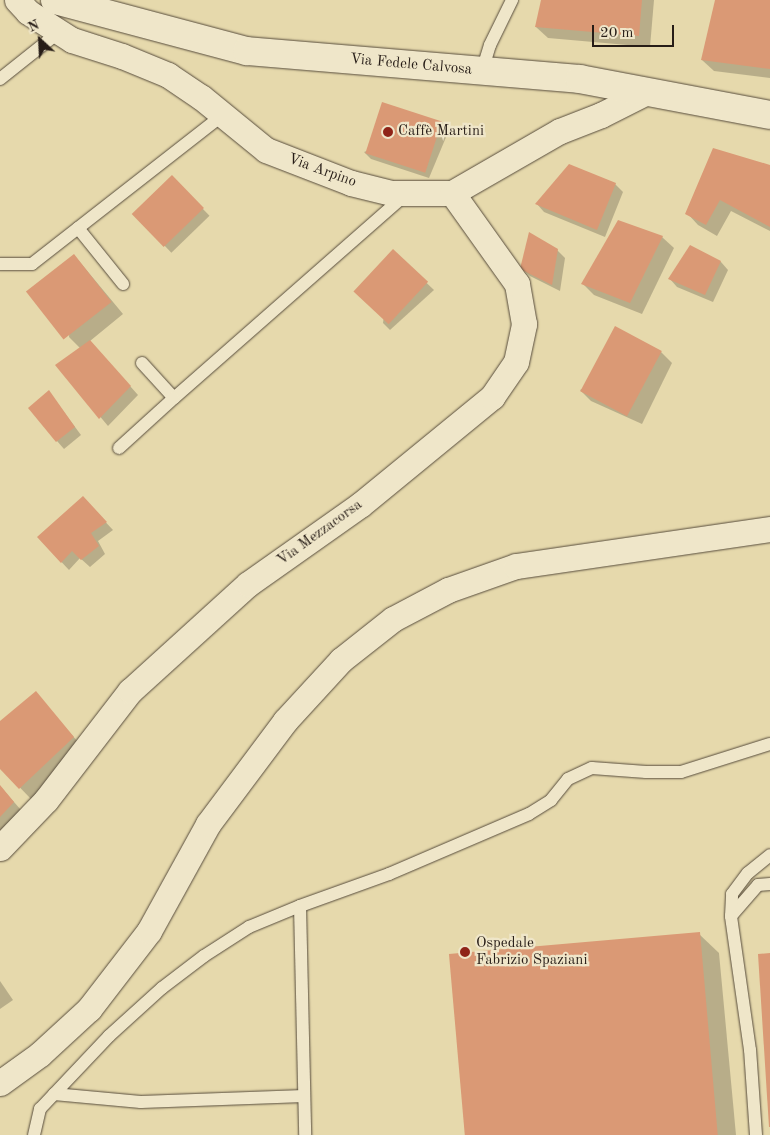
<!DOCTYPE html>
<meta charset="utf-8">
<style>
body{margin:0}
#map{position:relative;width:770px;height:1135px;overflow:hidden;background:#e6d9ac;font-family:"Old Standard TT",serif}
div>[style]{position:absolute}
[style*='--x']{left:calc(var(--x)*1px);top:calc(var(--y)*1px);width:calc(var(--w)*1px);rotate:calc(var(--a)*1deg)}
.shadow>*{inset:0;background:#0003;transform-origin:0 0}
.building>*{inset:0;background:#da9975;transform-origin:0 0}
.roads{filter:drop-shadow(0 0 1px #574c3c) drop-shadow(0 0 1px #574c3c)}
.service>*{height:12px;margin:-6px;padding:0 6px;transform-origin:6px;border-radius:6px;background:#efe6c9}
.minor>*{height:25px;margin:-12.5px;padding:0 12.5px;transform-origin:12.5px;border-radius:12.5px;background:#efe6c9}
.tertiary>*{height:28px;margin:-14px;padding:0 14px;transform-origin:14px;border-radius:14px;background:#efe6c9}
.dots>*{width:14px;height:14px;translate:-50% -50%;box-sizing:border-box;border:2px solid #efe6c9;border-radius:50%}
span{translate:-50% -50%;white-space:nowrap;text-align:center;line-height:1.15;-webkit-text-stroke:4.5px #efe6c9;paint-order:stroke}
.street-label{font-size:15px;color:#271d17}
.poi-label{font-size:15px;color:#271d17}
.left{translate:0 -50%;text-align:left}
.north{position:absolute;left:15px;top:15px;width:50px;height:50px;-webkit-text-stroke:4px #efe6c9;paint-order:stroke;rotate:335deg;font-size:14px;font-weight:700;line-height:20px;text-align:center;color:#271d17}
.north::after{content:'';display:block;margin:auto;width:18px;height:22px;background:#271d17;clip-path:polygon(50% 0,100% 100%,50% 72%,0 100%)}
.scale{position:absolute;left:592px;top:25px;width:82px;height:22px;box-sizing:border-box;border:2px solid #271d17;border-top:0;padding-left:6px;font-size:15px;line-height:18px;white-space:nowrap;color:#271d17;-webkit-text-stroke:4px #efe6c9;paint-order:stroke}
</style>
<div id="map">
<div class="shadow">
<i style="clip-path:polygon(542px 0,654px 0,650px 47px,548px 38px,536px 27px)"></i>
<i style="clip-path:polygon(717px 0,770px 0,770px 78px,714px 71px,702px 60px)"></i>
<i style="clip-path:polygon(442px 122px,449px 130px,429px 178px,371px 159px,364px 152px)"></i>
<i style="clip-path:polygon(770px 166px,770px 231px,731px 211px,717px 236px,698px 225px,687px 213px)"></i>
<i style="left:172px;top:177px;width:54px;height:53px;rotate:46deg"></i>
<i style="clip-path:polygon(615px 184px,623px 192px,605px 237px,544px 212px,537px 204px)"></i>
<i style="clip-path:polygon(662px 237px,674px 248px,642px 314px,594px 295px,583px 284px)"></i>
<i style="clip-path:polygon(690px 247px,721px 262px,728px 270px,713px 302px,677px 287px,670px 279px)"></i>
<i style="clip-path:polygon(557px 250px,565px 258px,560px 291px,530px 276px,522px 269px)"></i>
<i style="clip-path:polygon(393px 251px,434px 290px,390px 330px,383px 323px)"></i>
<i style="clip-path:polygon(74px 255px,123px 314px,90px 341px,138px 395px,108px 426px,57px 365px,80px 348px,69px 337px)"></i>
<i style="clip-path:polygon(661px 352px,672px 363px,642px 424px,591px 401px,580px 390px)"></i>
<i style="clip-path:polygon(49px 392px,81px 435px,64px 449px,57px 441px)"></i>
<i style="clip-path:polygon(83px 498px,113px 530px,98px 541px,105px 554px,90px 567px,80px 558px,69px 570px,38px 537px)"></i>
<i style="clip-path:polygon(36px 693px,84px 749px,31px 799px,0 767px,0 723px)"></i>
<i style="clip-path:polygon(0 786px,21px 810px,0 833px)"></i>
<i style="clip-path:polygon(699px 934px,719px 953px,736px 1135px,471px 1135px)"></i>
<i style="clip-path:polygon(0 981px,13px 1000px,0 1009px)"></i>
</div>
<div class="building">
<i style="clip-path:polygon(541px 0,642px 0,639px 36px,535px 27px)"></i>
<i style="clip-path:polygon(715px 0,770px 0,770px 69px,701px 60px)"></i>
<i style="left:382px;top:102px;width:63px;height:54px;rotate:18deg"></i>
<i style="clip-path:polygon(713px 148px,770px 165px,770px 227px,720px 200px,706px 225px,685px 214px)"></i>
<i style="clip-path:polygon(569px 164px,616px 183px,597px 230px,535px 204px)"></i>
<i style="left:172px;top:175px;width:46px;height:56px;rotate:46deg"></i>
<i style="clip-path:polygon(618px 220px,663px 236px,630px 303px,581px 284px)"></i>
<i style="clip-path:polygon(529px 232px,558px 249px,552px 285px,520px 269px)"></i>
<i style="clip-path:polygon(690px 245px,721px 261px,705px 295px,668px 279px)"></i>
<i style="left:393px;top:249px;width:48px;height:58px;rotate:43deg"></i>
<i style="left:74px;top:254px;width:61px;height:61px;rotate:52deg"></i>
<i style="left:615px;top:326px;width:53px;height:74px;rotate:28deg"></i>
<i style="clip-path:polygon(90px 340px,131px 386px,99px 419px,55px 365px)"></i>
<i style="clip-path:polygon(49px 390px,75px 427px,56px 442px,28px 408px)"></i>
<i style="clip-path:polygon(83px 496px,107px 522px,91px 533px,99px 546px,81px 560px,72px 551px,61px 563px,37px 537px)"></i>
<i style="clip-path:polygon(36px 691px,74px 737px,19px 789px,0 769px,0 721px)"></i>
<i style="clip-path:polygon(0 785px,14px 802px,0 817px)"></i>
<i style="left:700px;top:932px;width:204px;height:252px;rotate:85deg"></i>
<i style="clip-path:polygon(770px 953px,770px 1127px,769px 1127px,758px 954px)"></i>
</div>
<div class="roads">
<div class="service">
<i style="--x:482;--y:71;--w:27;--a:-73"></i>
<i style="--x:490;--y:45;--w:50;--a:-63.9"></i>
<i style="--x:0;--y:79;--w:75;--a:-38.5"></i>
<i style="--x:78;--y:228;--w:72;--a:51.2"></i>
<i style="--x:0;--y:264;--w:32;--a:0"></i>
<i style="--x:32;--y:264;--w:242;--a:-38"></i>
<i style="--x:142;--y:363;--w:47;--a:47.6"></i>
<i style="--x:174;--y:398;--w:308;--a:-41.3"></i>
<i style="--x:119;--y:448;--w:74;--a:-42.3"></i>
<i style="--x:300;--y:906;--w:229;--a:88.7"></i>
<i style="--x:731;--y:916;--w:41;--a:-48.9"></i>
<i style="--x:758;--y:885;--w:12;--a:-5"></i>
<i style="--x:54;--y:1094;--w:87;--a:5.3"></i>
<i style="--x:141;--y:1102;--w:163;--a:-2.1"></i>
<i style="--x:34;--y:1135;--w:27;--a:-77"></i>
<i style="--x:40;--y:1109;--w:100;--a:-46.6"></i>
<i style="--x:109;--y:1036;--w:72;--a:-42.2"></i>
<i style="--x:162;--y:988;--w:53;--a:-37.3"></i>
<i style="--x:204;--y:956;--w:54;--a:-32.8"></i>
<i style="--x:249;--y:927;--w:55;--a:-22.4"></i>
<i style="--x:300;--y:906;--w:95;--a:-19.8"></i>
<i style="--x:389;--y:874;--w:152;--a:-23.2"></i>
<i style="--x:529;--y:814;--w:26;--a:-32"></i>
<i style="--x:551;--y:800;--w:27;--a:-51"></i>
<i style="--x:568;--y:779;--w:26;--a:-25"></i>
<i style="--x:592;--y:768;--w:54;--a:4.2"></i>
<i style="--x:646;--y:772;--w:35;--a:0"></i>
<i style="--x:681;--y:772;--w:93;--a:-17.5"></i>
<i style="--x:756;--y:1135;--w:85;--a:-94"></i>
<i style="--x:750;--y:1050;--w:135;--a:-98.1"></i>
<i style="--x:731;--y:916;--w:22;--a:-87"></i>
<i style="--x:732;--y:894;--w:26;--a:-53"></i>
<i style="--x:748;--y:873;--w:28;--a:-39"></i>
</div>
<div class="minor">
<i style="--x:17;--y:0;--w:16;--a:47"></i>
<i style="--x:28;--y:12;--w:52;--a:32.5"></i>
<i style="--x:72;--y:40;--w:52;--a:17.7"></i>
<i style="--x:122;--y:56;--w:50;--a:22.4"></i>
<i style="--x:168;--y:75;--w:40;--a:34"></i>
<i style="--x:201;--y:97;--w:84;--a:39.2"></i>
<i style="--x:266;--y:150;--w:91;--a:21.2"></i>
<i style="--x:351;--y:183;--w:41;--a:14"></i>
<i style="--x:391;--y:193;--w:61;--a:0"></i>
<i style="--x:452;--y:193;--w:125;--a:-29.9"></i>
<i style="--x:560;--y:131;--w:44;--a:-21.3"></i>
<i style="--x:601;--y:115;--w:51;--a:-26.6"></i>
<i style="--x:0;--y:848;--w:66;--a:-46.2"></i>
<i style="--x:46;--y:800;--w:138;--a:-52.4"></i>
<i style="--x:130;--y:691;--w:159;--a:-42.2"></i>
<i style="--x:248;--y:584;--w:137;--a:-35.2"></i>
<i style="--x:360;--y:505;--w:171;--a:-39.3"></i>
<i style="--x:492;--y:397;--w:42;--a:-55.6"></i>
<i style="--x:516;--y:362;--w:39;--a:-78"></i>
<i style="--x:524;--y:324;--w:41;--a:-99.9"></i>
<i style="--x:517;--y:284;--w:112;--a:-125.5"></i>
<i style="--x:0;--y:1083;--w:49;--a:-35.9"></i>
<i style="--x:40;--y:1054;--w:67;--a:-42.6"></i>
<i style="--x:89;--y:1009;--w:98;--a:-52.4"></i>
<i style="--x:149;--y:931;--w:122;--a:-61.1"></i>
<i style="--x:208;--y:824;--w:129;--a:-53.2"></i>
<i style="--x:285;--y:721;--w:83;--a:-47.4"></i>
<i style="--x:341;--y:660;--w:66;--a:-38.3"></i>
<i style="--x:393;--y:619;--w:62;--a:-27.8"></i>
<i style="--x:448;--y:590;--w:72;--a:-19.4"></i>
<i style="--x:516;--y:566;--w:257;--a:-8.3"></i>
</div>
<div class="tertiary">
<i style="--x:55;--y:0;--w:199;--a:14.9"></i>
<i style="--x:247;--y:51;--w:334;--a:4.8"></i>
<i style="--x:580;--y:79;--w:193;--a:10.7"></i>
</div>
</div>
<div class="dots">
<i style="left:388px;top:132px;background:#8f2418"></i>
<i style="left:465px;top:952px;background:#8f2418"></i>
</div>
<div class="street-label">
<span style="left:411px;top:65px;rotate:5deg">Via Fedele Calvosa</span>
<span style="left:322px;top:171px;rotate:20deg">Via Arpino</span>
<span style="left:320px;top:533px;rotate:-36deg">Via Mezzacorsa</span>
</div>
<div class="poi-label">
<span class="left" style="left:398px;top:132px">Caffè Martini</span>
<span class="left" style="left:476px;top:952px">Ospedale<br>Fabrizio Spaziani</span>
</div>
<div class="north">N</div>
<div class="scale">20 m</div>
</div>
